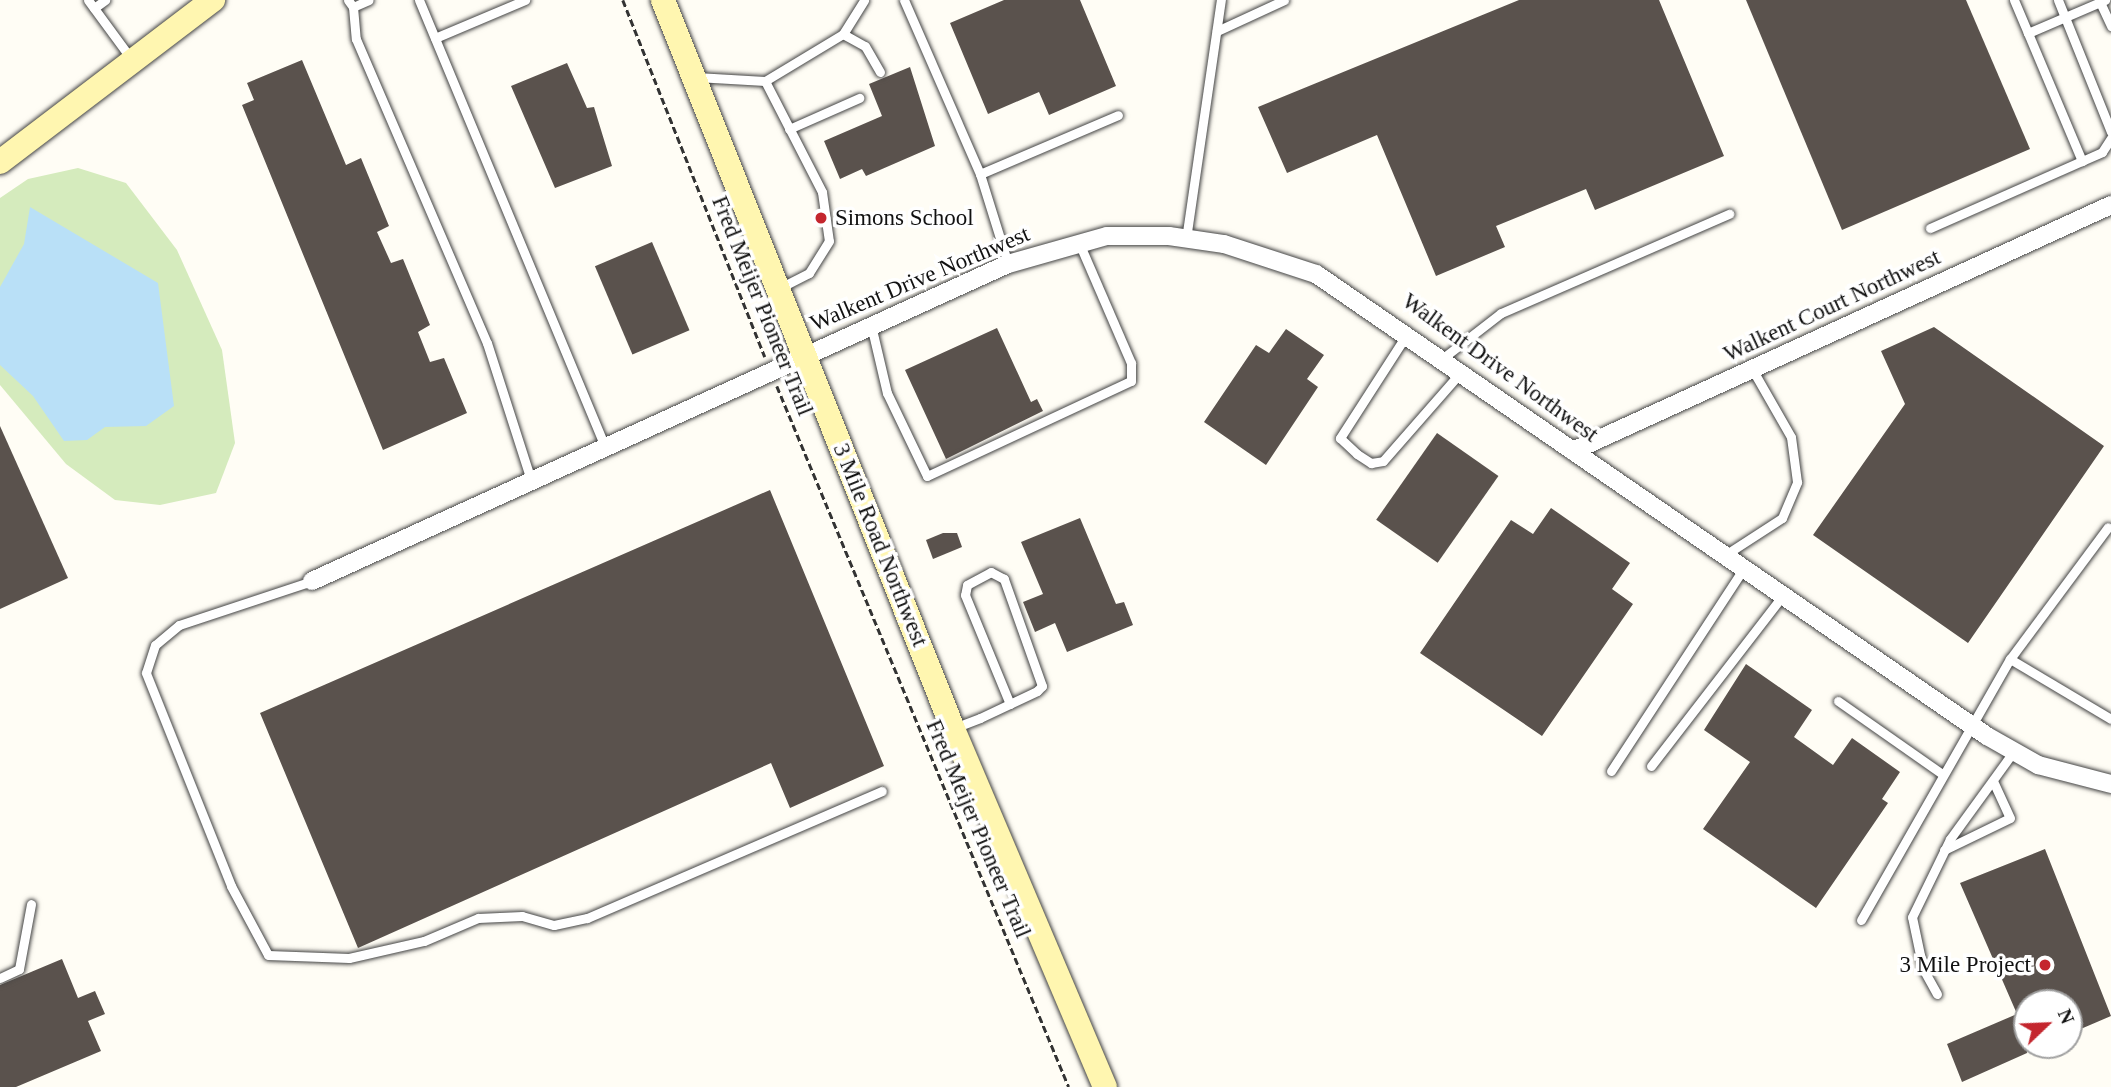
<!DOCTYPE html>
<style>
body{margin:0}
#map{position:relative;width:2111px;height:1087px;overflow:hidden;background:#fffdf5;font-family:Georgia,serif}
div>[style]{position:absolute}
[style*='--x']{left:calc(var(--x)*1px);top:calc(var(--y)*1px);width:calc(var(--w)*1px);rotate:calc(var(--a)*1deg)}
.green>*{inset:0;background:#d5ebbd}
.water>*{inset:0;background:#b9e0f7}
.building>*{inset:0;background:#5a524d;transform-origin:0 0}
.path>*{height:2.5px;margin-top:-1.25px;transform-origin:0;background:repeating-linear-gradient(90deg,#333 0 7px,transparent 0 10.5px)}
.roads{filter:drop-shadow(0 0 2px #444) drop-shadow(0 0 2px #444)}
.service>*{height:9px;margin:-4.5px;padding:0 4.5px;transform-origin:4.5px;border-radius:4.5px;background:#fff}
.minor>*{height:18px;margin:-9px;padding:0 9px;transform-origin:9px;border-radius:9px;background:#fff}
.secondary>*{height:24px;margin:-12px;padding:0 12px;transform-origin:12px;border-radius:12px;background:#fff6b0}
.dots>*{width:19px;height:19px;translate:-50% -50%;box-sizing:border-box;border:4px solid #fff;border-radius:50%}
span{translate:-50% -50%;white-space:nowrap;text-align:center;line-height:1.15;-webkit-text-stroke:7px #fff;paint-order:stroke}
.poi-label{font-size:23px;color:#111}
.left{translate:0 -50%;text-align:left}
.right{translate:-100% -50%;text-align:right}
.street-label{font-size:23px;color:#111}
.north{position:absolute;left:2013px;top:989px;width:70px;height:70px;box-sizing:border-box;background:#fff;border:2px solid #a0a0a0;border-radius:50%;rotate:67deg;font-size:19px;font-weight:700;line-height:28px;text-align:center;color:#111}
.north::after{content:'';display:block;margin:auto;width:24px;height:32px;background:#c4262e;clip-path:polygon(50% 0,100% 100%,50% 72%,0 100%)}
</style>
<div id="map">
<div class="green">
<i style="clip-path:polygon(78px 168px,126px 183px,177px 250px,222px 350px,235px 443px,216px 493px,160px 505px,115px 500px,66px 464px,0 385px,0 198px,28px 179px)"></i>
</div>
<div class="water">
<i style="clip-path:polygon(30px 207px,158px 283px,174px 406px,146px 426px,105px 427px,87px 440px,64px 441px,33px 396px,0 365px,0 287px,24px 244px)"></i>
</div>
<div class="building">
<i style="clip-path:polygon(1004px 0,1080px 0,1116px 86px,1049px 115px,1039px 92px,988px 114px,950px 23px)"></i>
<i style="clip-path:polygon(1519px 0,1659px 0,1724px 156px,1595px 210px,1586px 189px,1496px 226px,1505px 247px,1436px 276px,1377px 135px,1287px 173px,1258px 107px)"></i>
<i style="clip-path:polygon(1746px 0,1966px 0,2030px 149px,1842px 230px)"></i>
<i style="clip-path:polygon(302px 60px,346px 165px,361px 158px,389px 226px,377px 232px,391px 263px,403px 259px,430px 325px,418px 332px,430px 362px,444px 358px,467px 413px,383px 450px,242px 105px,254px 100px,247px 83px)"></i>
<i style="clip-path:polygon(567px 63px,587px 108px,594px 107px,612px 166px,555px 188px,511px 86px)"></i>
<i style="clip-path:polygon(910px 67px,935px 146px,866px 176px,862px 169px,840px 179px,824px 141px,882px 116px,869px 84px)"></i>
<i style="left:652px;top:242px;width:96px;height:62px;rotate:67deg"></i>
<i style="clip-path:polygon(1934px 327px,2104px 446px,1968px 643px,1813px 535px,1905px 404px,1881px 351px)"></i>
<i style="clip-path:polygon(997px 328px,1031px 402px,1037px 399px,1043px 411px,946px 459px,905px 370px)"></i>
<i style="clip-path:polygon(1286px 329px,1324px 355px,1307px 379px,1318px 387px,1266px 465px,1204px 422px,1256px 345px,1269px 353px)"></i>
<i style="clip-path:polygon(0 426px,68px 578px,0 609px)"></i>
<i style="left:1437px;top:433px;width:75px;height:106px;rotate:35deg"></i>
<i style="clip-path:polygon(770px 490px,884px 766px,790px 808px,771px 763px,358px 948px,260px 713px)"></i>
<i style="clip-path:polygon(1551px 508px,1630px 563px,1612px 589px,1633px 604px,1542px 736px,1420px 653px,1511px 520px,1533px 534px)"></i>
<i style="clip-path:polygon(1080px 518px,1116px 604px,1124px 602px,1133px 625px,1067px 652px,1055px 623px,1035px 632px,1023px 602px,1043px 594px,1021px 542px)"></i>
<i style="clip-path:polygon(943px 533px,957px 533px,962px 547px,933px 559px,926px 540px)"></i>
<i style="clip-path:polygon(1746px 664px,1812px 710px,1794px 737px,1833px 765px,1852px 738px,1900px 772px,1882px 799px,1888px 803px,1816px 908px,1703px 829px,1750px 762px,1704px 730px)"></i>
<i style="clip-path:polygon(2045px 849px,2111px 1016px,2069px 1034px,2069px 1003px,2027px 1003px,2027px 1053px,1962px 1082px,1947px 1044px,2017px 1014px,1960px 883px)"></i>
<i style="clip-path:polygon(62px 959px,78px 998px,95px 991px,105px 1014px,88px 1021px,101px 1051px,16px 1087px,0 1087px,0 985px)"></i>
</div>
<div class="path">
<i style="--x:623;--y:0;--w:384;--a:68.3"></i>
<i style="--x:777;--y:386;--w:759;--a:67.39"></i>
</div>
<div class="roads">
<div class="service">
<i style="--x:88;--y:0;--w:74;--a:53.7"></i>
<i style="--x:348;--y:0;--w:9;--a:54"></i>
<i style="--x:353;--y:7;--w:17;--a:-24"></i>
<i style="--x:419;--y:0;--w:484;--a:67.4"></i>
<i style="--x:904;--y:0;--w:190;--a:66.4"></i>
<i style="--x:980;--y:174;--w:94;--a:72.7"></i>
<i style="--x:2014;--y:0;--w:36;--a:67"></i>
<i style="--x:2028;--y:33;--w:84;--a:-23.2"></i>
<i style="--x:2058;--y:0;--w:142;--a:68.1"></i>
<i style="--x:2099;--y:0;--w:29;--a:65"></i>
<i style="--x:353;--y:7;--w:32;--a:85"></i>
<i style="--x:356;--y:39;--w:331;--a:66.7"></i>
<i style="--x:487;--y:343;--w:144;--a:72.2"></i>
<i style="--x:94;--y:8;--w:14;--a:-36"></i>
<i style="--x:1217;--y:31;--w:74;--a:-24.8"></i>
<i style="--x:843;--y:34;--w:25;--a:29"></i>
<i style="--x:865;--y:46;--w:30;--a:60"></i>
<i style="--x:435;--y:38;--w:98;--a:-22.9"></i>
<i style="--x:696;--y:77;--w:69;--a:3.3"></i>
<i style="--x:765;--y:81;--w:125;--a:62.8"></i>
<i style="--x:822;--y:192;--w:49;--a:81.9"></i>
<i style="--x:829;--y:241;--w:38;--a:122"></i>
<i style="--x:809;--y:273;--w:33;--a:153"></i>
<i style="--x:765;--y:81;--w:91;--a:-31.1"></i>
<i style="--x:843;--y:34;--w:40;--a:-58"></i>
<i style="--x:789;--y:129;--w:77;--a:-23.9"></i>
<i style="--x:2082;--y:161;--w:22;--a:-24"></i>
<i style="--x:2102;--y:152;--w:17;--a:-57"></i>
<i style="--x:980;--y:174;--w:150;--a:-23.1"></i>
<i style="--x:1930;--y:228;--w:166;--a:-23.8"></i>
<i style="--x:2082;--y:161;--w:139;--a:-112.9"></i>
<i style="--x:1186;--y:239;--w:242;--a:-81.7"></i>
<i style="--x:871;--y:325;--w:70;--a:76.8"></i>
<i style="--x:887;--y:393;--w:92;--a:64.3"></i>
<i style="--x:927;--y:476;--w:225;--a:-25"></i>
<i style="--x:1131;--y:381;--w:18;--a:-90"></i>
<i style="--x:1131;--y:363;--w:131;--a:-113.4"></i>
<i style="--x:1407;--y:334;--w:124;--a:122.8"></i>
<i style="--x:1340;--y:438;--w:23;--a:43"></i>
<i style="--x:1357;--y:454;--w:17;--a:33"></i>
<i style="--x:1371;--y:463;--w:12;--a:-9"></i>
<i style="--x:1383;--y:461;--w:117;--a:-48.8"></i>
<i style="--x:1443;--y:358;--w:73;--a:-37.8"></i>
<i style="--x:1501;--y:313;--w:249;--a:-23.5"></i>
<i style="--x:1725;--y:555;--w:68;--a:-33"></i>
<i style="--x:1782;--y:518;--w:39;--a:-67"></i>
<i style="--x:1797;--y:482;--w:45;--a:-97.6"></i>
<i style="--x:1791;--y:437;--w:78;--a:-119.8"></i>
<i style="--x:312;--y:581;--w:140;--a:161.7"></i>
<i style="--x:179;--y:625;--w:31;--a:140"></i>
<i style="--x:155;--y:645;--w:29;--a:108"></i>
<i style="--x:146;--y:673;--w:229;--a:68.2"></i>
<i style="--x:231;--y:886;--w:78;--a:61.8"></i>
<i style="--x:268;--y:955;--w:81;--a:2.1"></i>
<i style="--x:349;--y:958;--w:77;--a:-12.8"></i>
<i style="--x:424;--y:941;--w:59;--a:-23.1"></i>
<i style="--x:478;--y:918;--w:44;--a:-2.6"></i>
<i style="--x:522;--y:916;--w:33;--a:16"></i>
<i style="--x:554;--y:925;--w:34;--a:-12"></i>
<i style="--x:587;--y:918;--w:321;--a:-23.3"></i>
<i style="--x:2010;--y:659;--w:164;--a:-53.4"></i>
<i style="--x:1838;--y:701;--w:126;--a:35"></i>
<i style="--x:954;--y:728;--w:28;--a:-21"></i>
<i style="--x:980;--y:718;--w:63;--a:-25.3"></i>
<i style="--x:1037;--y:691;--w:7;--a:-45"></i>
<i style="--x:1042;--y:686;--w:114;--a:-109.6"></i>
<i style="--x:1004;--y:579;--w:15;--a:-152"></i>
<i style="--x:991;--y:572;--w:27;--a:152"></i>
<i style="--x:967;--y:585;--w:10;--a:101"></i>
<i style="--x:965;--y:595;--w:118;--a:67.6"></i>
<i style="--x:1651;--y:766;--w:216;--a:-52.3"></i>
<i style="--x:1611;--y:771;--w:243;--a:-56.8"></i>
<i style="--x:1944;--y:850;--w:73;--a:-25.9"></i>
<i style="--x:2010;--y:818;--w:41;--a:-114.7"></i>
<i style="--x:1861;--y:920;--w:301;--a:-60.3"></i>
<i style="--x:2010;--y:659;--w:117;--a:30.7"></i>
<i style="--x:0;--y:978;--w:21;--a:-25"></i>
<i style="--x:19;--y:969;--w:66;--a:-79.5"></i>
<i style="--x:1937;--y:994;--w:29;--a:-119"></i>
<i style="--x:1923;--y:969;--w:53;--a:-101.9"></i>
<i style="--x:1912;--y:917;--w:87;--a:-64"></i>
<i style="--x:1950;--y:839;--w:109;--a:-54"></i>
</div>
<div class="minor">
<i style="--x:1573;--y:451;--w:592;--a:-24.57"></i>
<i style="--x:312;--y:581;--w:765;--a:-24.49"></i>
<i style="--x:1008;--y:264;--w:103;--a:-15.8"></i>
<i style="--x:1107;--y:236;--w:62;--a:0"></i>
<i style="--x:1169;--y:236;--w:56;--a:8.3"></i>
<i style="--x:1224;--y:244;--w:97;--a:18.1"></i>
<i style="--x:1316;--y:274;--w:815;--a:34.55"></i>
<i style="--x:1987;--y:736;--w:59;--a:29.6"></i>
<i style="--x:2038;--y:765;--w:75;--a:14.6"></i>
</div>
<div class="secondary">
<i style="--x:663;--y:0;--w:785;--a:68.31"></i>
<i style="--x:953;--y:729;--w:389;--a:67"></i>
<i style="--x:0;--y:162;--w:268;--a:-37.3"></i>
</div>
</div>
<div class="dots">
<i style="left:821px;top:218px;background:#c4262e"></i>
<i style="left:2045px;top:965px;background:#c4262e"></i>
</div>
<div class="poi-label">
<span class="left" style="left:835px;top:218px">Simons School</span>
<span class="right" style="left:2031px;top:965px">3 Mile Project</span>
</div>
<div class="street-label">
<span style="left:920px;top:279px;rotate:-23deg">Walkent Drive Northwest</span>
<span style="left:762px;top:306px;rotate:68deg">Fred Meijer Pioneer Trail</span>
<span style="left:1832px;top:306px;rotate:-25deg">Walkent Court Northwest</span>
<span style="left:1500px;top:368px;rotate:36deg">Walkent Drive Northwest</span>
<span style="left:880px;top:545px;rotate:68deg">3 Mile Road Northwest</span>
<span style="left:978px;top:829px;rotate:67deg">Fred Meijer Pioneer Trail</span>
</div>
<div class="north">N</div>
</div>
